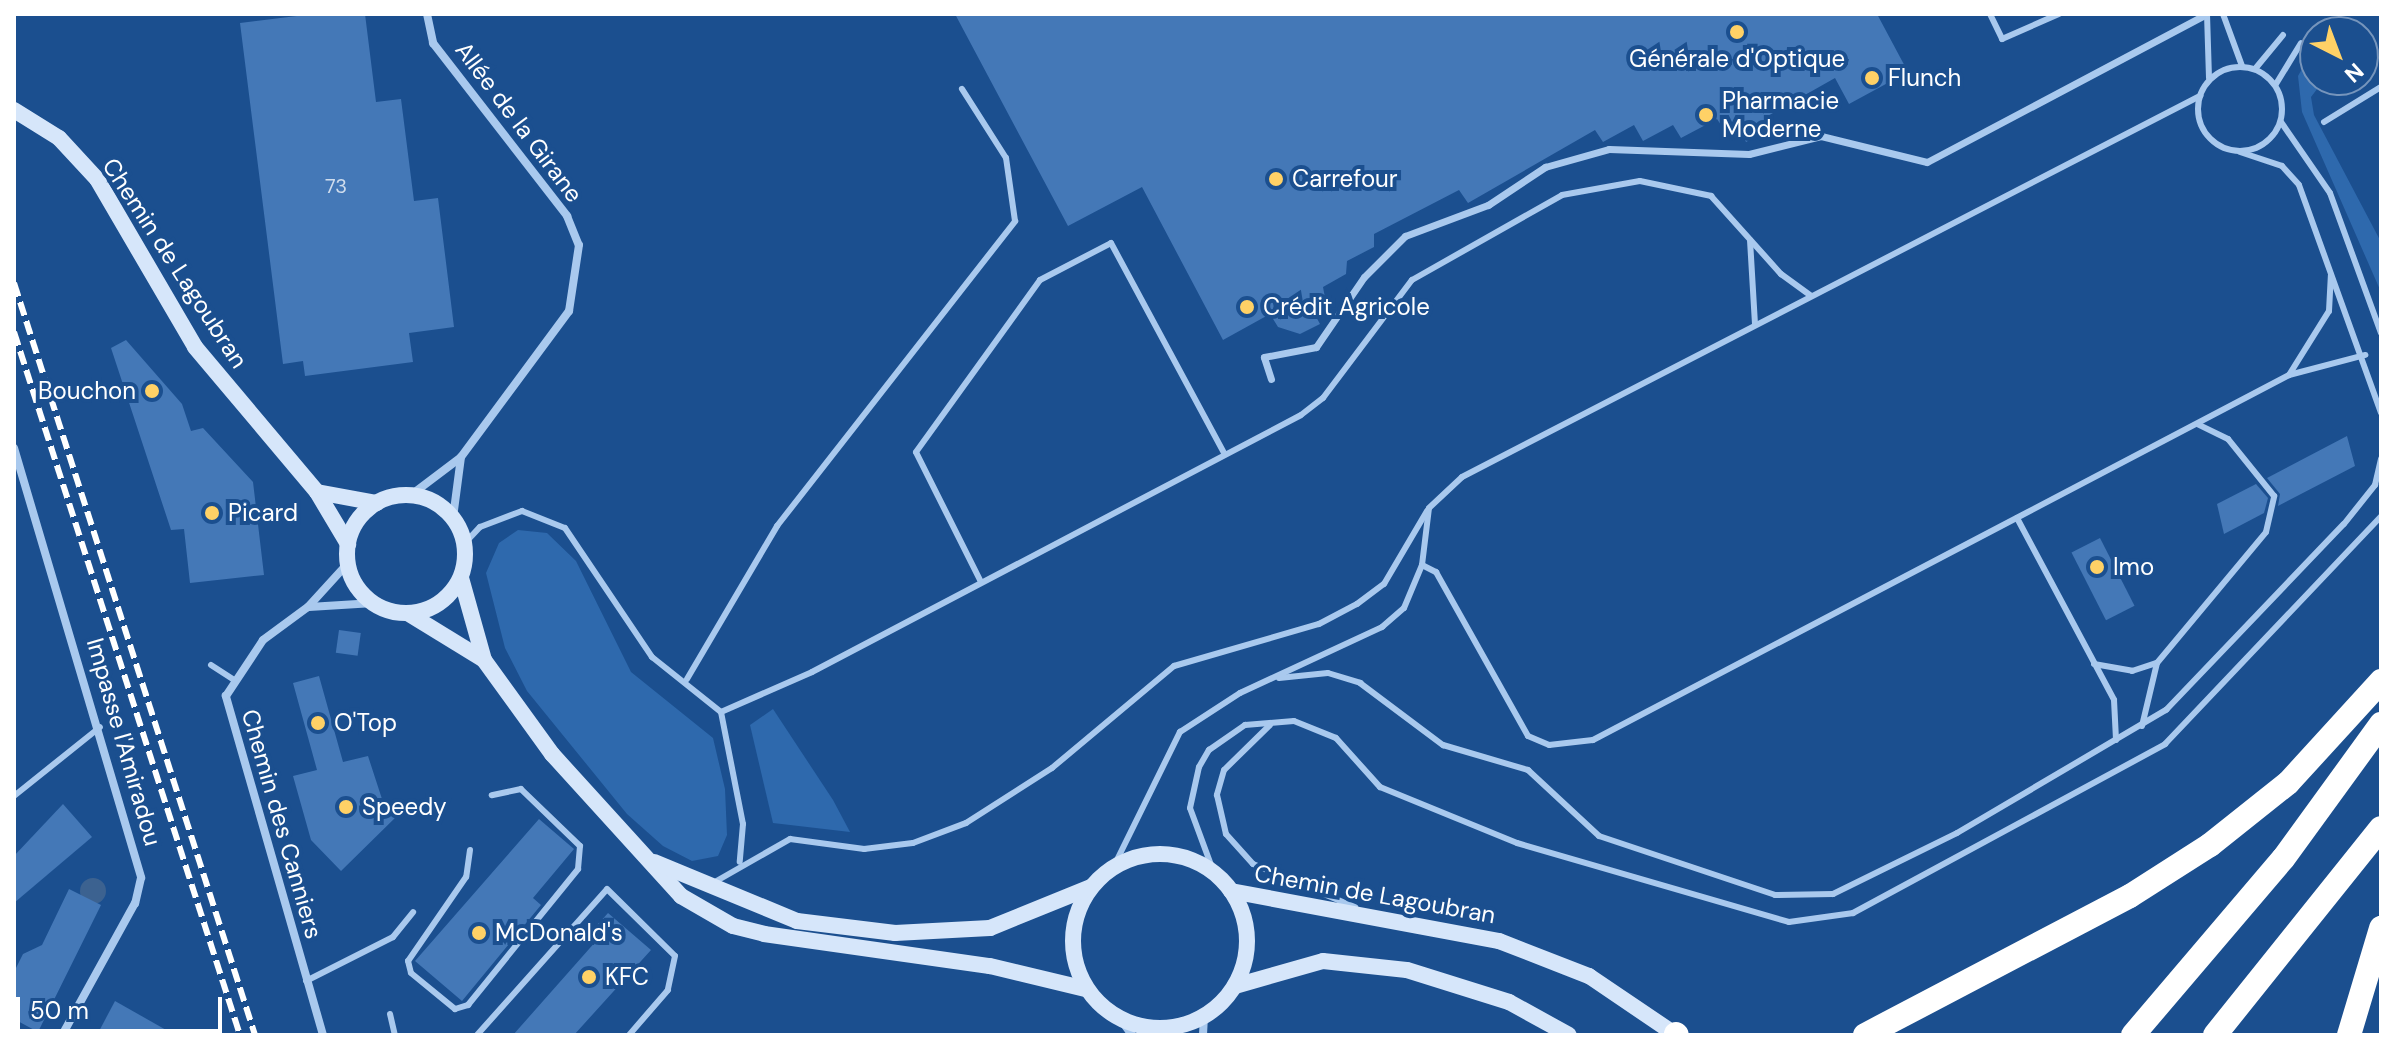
<!DOCTYPE html>
<meta charset="utf-8">
<style>
body{margin:0}
#map{position:relative;width:2395px;height:1049px;overflow:hidden;background:#1b4f8f;font-family:"DM Sans",sans-serif}
div>[style]{position:absolute}
[style*='--x']{left:calc(var(--x)*1px);top:calc(var(--y)*1px);width:calc(var(--w)*1px);rotate:calc(var(--a)*1deg)}
.green>*{inset:0;background:#2e69ad}
.water>*{inset:0;background:#3c6290}
.round{border-radius:50%}
.building>*{inset:0;background:#4478b7;transform-origin:0 0}
.service>*{height:6px;margin:-3px;padding:0 3px;transform-origin:3px;border-radius:3px;background:#a9c9ee}
.service>.ring{margin:-3px;padding:0;box-sizing:content-box;background:none;border:6px solid #a9c9ee;border-radius:50%}
.pedestrian>*{height:7px;margin:-3.5px;padding:0 3.5px;transform-origin:3.5px;border-radius:3.5px;background:#a9c9ee}
.minor>*{height:8px;margin:-4px;padding:0 4px;transform-origin:4px;border-radius:4px;background:#a9c9ee}
.secondary>*{height:16px;margin:-8px;padding:0 8px;transform-origin:8px;border-radius:8px;background:#d6e6fa}
.secondary>.ring{margin:-8px;padding:0;box-sizing:content-box;background:none;border:16px solid #d6e6fa;border-radius:50%}
.motorway>*{height:24px;margin:-12px;padding:0 12px;transform-origin:12px;border-radius:12px;background:#fff}
.rail>*{height:6px;margin-top:-3px;transform-origin:0;background:repeating-linear-gradient(90deg,#fff 0 14px,transparent 0 20px)}
.dots>*{width:22px;height:22px;translate:-50% -50%;box-sizing:border-box;border:4px solid #1b4f8f;border-radius:50%}
span{translate:-50% -50%;white-space:nowrap;text-align:center;line-height:1.15;-webkit-text-stroke:8px #1b4f8f;paint-order:stroke}
.number-label{font-size:20px;color:#d0dded}
.number-label span{-webkit-text-stroke-width:0}
.poi-label{font-size:24px;color:#fff}
.left{translate:0 -50%;text-align:left}
.right{translate:-100% -50%;text-align:right}
.street-label{font-size:24px;color:#fff}
.frame{position:absolute;inset:0;border:16px solid #fff;pointer-events:none}
.north{position:absolute;left:2299px;top:16px;width:80px;height:80px;box-sizing:border-box;background:#1b4f8f;border:2px solid #7695bc;border-radius:50%;rotate:138deg;font-size:22px;font-weight:700;line-height:32px;text-align:center;color:#fff}
.north::after{content:'';display:block;margin:auto;width:28px;height:36px;background:#ffd166;clip-path:polygon(50% 0,100% 100%,50% 72%,0 100%)}
.scale{position:absolute;left:16px;top:997px;width:206px;height:36px;box-sizing:border-box;border:4px solid #fff;border-top:0;padding-left:10px;font-size:24px;line-height:28px;white-space:nowrap;color:#fff;-webkit-text-stroke:6px #1b4f8f;paint-order:stroke}
</style>
<div id="map">
<div class="green">
<i style="clip-path:polygon(2315px 46px,2315px 80px,2324px 80px,2311px 97px,2314px 115px,2381px 242px,2381px 292px,2302px 112px,2298px 76px)"></i>
<i style="clip-path:polygon(518px 530px,547px 533px,576px 561px,631px 672px,713px 738px,725px 789px,727px 835px,718px 856px,692px 861px,663px 846px,627px 814px,527px 691px,505px 648px,486px 573px,499px 543px)"></i>
<i style="clip-path:polygon(773px 709px,833px 800px,850px 832px,773px 823px,750px 725px)"></i>
</div>
<div class="water">
<i class="round" style="left:80px;top:878px;width:26px;height:26px"></i>
</div>
<div class="building">
<i style="clip-path:polygon(313px 14px,365px 14px,376px 102px,401px 99px,414px 201px,438px 198px,454px 327px,409px 333px,413px 362px,305px 376px,303px 361px,283px 364px,240px 23px)"></i>
<i style="clip-path:polygon(955px 14px,1877px 14px,1908px 72px,1849px 104px,1835px 78px,1766px 117px,1771px 129px,1746px 142px,1741px 131px,1729px 137px,1717px 119px,1681px 138px,1673px 125px,1643px 141px,1634px 125px,1603px 142px,1595px 130px,1468px 203px,1459px 190px,1374px 234px,1374px 247px,1347px 261px,1346px 274px,1323px 287px,1326px 303px,1314px 313px,1320px 324px,1300px 334px,1278px 327px,1270px 314px,1223px 340px,1142px 187px,1068px 226px)"></i>
<i style="clip-path:polygon(126px 340px,182px 404px,191px 431px,203px 428px,253px 482px,264px 575px,190px 583px,184px 529px,171px 530px,111px 348px)"></i>
<i style="clip-path:polygon(2347px 436px,2355px 466px,2278px 506px,2280px 494px,2267px 478px)"></i>
<i style="clip-path:polygon(2256px 484px,2268px 498px,2264px 513px,2224px 534px,2217px 504px)"></i>
<i style="left:2100px;top:538px;width:76px;height:32px;rotate:63deg"></i>
<i style="left:339px;top:630px;width:22px;height:23px;rotate:8deg"></i>
<i style="clip-path:polygon(319px 676px,343px 762px,368px 756px,382px 799px,398px 815px,341px 871px,311px 840px,293px 776px,317px 770px,293px 683px)"></i>
<i style="clip-path:polygon(63px 804px,92px 837px,14px 903px,14px 856px)"></i>
<i style="clip-path:polygon(539px 819px,574px 849px,533px 898px,541px 905px,462px 1001px,415px 961px)"></i>
<i style="clip-path:polygon(69px 889px,101px 905px,38px 1032px,14px 1019px,14px 972px,23px 954px,42px 945px)"></i>
<i style="clip-path:polygon(608px 913px,651px 950px,574px 1035px,513px 1035px,597px 940px,589px 934px)"></i>
<i style="clip-path:polygon(115px 1001px,175px 1035px,97px 1035px)"></i>
</div>
<div class="service">
<i style="--x:1990;--y:14;--w:28;--a:64"></i>
<i style="--x:2002;--y:39;--w:62;--a:-23.7"></i>
<i style="--x:2207;--y:14;--w:64;--a:88.2"></i>
<i style="--x:2223;--y:14;--w:55;--a:69.9"></i>
<i class="ring" style="left:2198px;top:67px;width:78px;height:78px"></i>
<i style="--x:2255;--y:69;--w:44;--a:-50.5"></i>
<i style="--x:2276;--y:84;--w:48;--a:-58.6"></i>
<i style="--x:2281;--y:122;--w:86;--a:55.4"></i>
<i style="--x:2330;--y:193;--w:149;--a:70"></i>
<i style="--x:2324;--y:122;--w:67;--a:-31.6"></i>
<i style="--x:2240;--y:152;--w:44;--a:18.4"></i>
<i style="--x:2282;--y:166;--w:25;--a:48"></i>
<i style="--x:2299;--y:185;--w:242;--a:70.2"></i>
<i style="--x:1750;--y:240;--w:85;--a:86.6"></i>
<i style="--x:2289;--y:375;--w:75;--a:-58"></i>
<i style="--x:2329;--y:311;--w:36;--a:-87"></i>
<i style="--x:2017;--y:518;--w:206;--a:61.9"></i>
<i style="--x:2114;--y:700;--w:40;--a:87.1"></i>
<i style="--x:465;--y:543;--w:22;--a:-47"></i>
<i style="--x:480;--y:527;--w:45;--a:-20.9"></i>
<i style="--x:522;--y:511;--w:46;--a:21.6"></i>
<i style="--x:565;--y:528;--w:156;--a:56"></i>
<i style="--x:652;--y:657;--w:88;--a:38.6"></i>
<i style="--x:721;--y:712;--w:114;--a:78.9"></i>
<i style="--x:743;--y:824;--w:38;--a:95"></i>
<i style="--x:1422;--y:565;--w:16;--a:27"></i>
<i style="--x:1436;--y:572;--w:188;--a:60.7"></i>
<i style="--x:1528;--y:736;--w:23;--a:23"></i>
<i style="--x:1549;--y:745;--w:44;--a:-6.5"></i>
<i style="--x:1593;--y:740;--w:786;--a:-27.67"></i>
<i style="--x:2289;--y:375;--w:79;--a:-14.7"></i>
<i style="--x:981;--y:582;--w:145;--a:-116.6"></i>
<i style="--x:916;--y:452;--w:212;--a:-54.2"></i>
<i style="--x:1040;--y:280;--w:80;--a:-27.5"></i>
<i style="--x:1111;--y:243;--w:238;--a:61.7"></i>
<i style="--x:2094;--y:664;--w:39;--a:10"></i>
<i style="--x:2132;--y:671;--w:26;--a:-18"></i>
<i style="--x:211;--y:665;--w:30;--a:33"></i>
<i style="--x:1279;--y:678;--w:49;--a:-5.8"></i>
<i style="--x:1328;--y:673;--w:34;--a:17"></i>
<i style="--x:1360;--y:683;--w:104;--a:36.8"></i>
<i style="--x:1443;--y:745;--w:89;--a:16.4"></i>
<i style="--x:1528;--y:770;--w:97;--a:42.9"></i>
<i style="--x:1599;--y:836;--w:186;--a:18.5"></i>
<i style="--x:1775;--y:895;--w:58;--a:-1"></i>
<i style="--x:1833;--y:894;--w:138;--a:-26.2"></i>
<i style="--x:1957;--y:833;--w:243;--a:-30.5"></i>
<i style="--x:2166;--y:710;--w:257;--a:-46.3"></i>
<i style="--x:2344;--y:524;--w:50;--a:-51.5"></i>
<i style="--x:2375;--y:485;--w:27;--a:-77"></i>
<i style="--x:687;--y:679;--w:178;--a:-59.5"></i>
<i style="--x:777;--y:526;--w:387;--a:-52"></i>
<i style="--x:1015;--y:221;--w:64;--a:-98.1"></i>
<i style="--x:1006;--y:158;--w:82;--a:-122.5"></i>
<i style="--x:721;--y:712;--w:99;--a:-23.7"></i>
<i style="--x:812;--y:672;--w:552;--a:-27.72"></i>
<i style="--x:1301;--y:415;--w:28;--a:-38"></i>
<i style="--x:1323;--y:398;--w:148;--a:-53"></i>
<i style="--x:1412;--y:280;--w:172;--a:-29.5"></i>
<i style="--x:1562;--y:195;--w:79;--a:-10.2"></i>
<i style="--x:1640;--y:181;--w:73;--a:11.9"></i>
<i style="--x:1711;--y:196;--w:105;--a:48.1"></i>
<i style="--x:1781;--y:274;--w:37;--a:36"></i>
<i style="--x:1270;--y:725;--w:64;--a:135.6"></i>
<i style="--x:1224;--y:770;--w:26;--a:106"></i>
<i style="--x:1217;--y:795;--w:40;--a:77"></i>
<i style="--x:1226;--y:834;--w:40;--a:48"></i>
<i style="--x:1253;--y:864;--w:111;--a:22.9"></i>
<i style="--x:2142;--y:726;--w:65;--a:-76.6"></i>
<i style="--x:2157;--y:663;--w:170;--a:-50.2"></i>
<i style="--x:2266;--y:532;--w:37;--a:-77"></i>
<i style="--x:2274;--y:496;--w:73;--a:-128.9"></i>
<i style="--x:2228;--y:439;--w:34;--a:-154"></i>
<i style="--x:14;--y:796;--w:110;--a:-38.7"></i>
<i style="--x:470;--y:850;--w:27;--a:98"></i>
<i style="--x:466;--y:877;--w:102;--a:124.6"></i>
<i style="--x:408;--y:961;--w:12;--a:76"></i>
<i style="--x:411;--y:973;--w:57;--a:39.3"></i>
<i style="--x:455;--y:1009;--w:14;--a:-17"></i>
<i style="--x:468;--y:1005;--w:175;--a:-51"></i>
<i style="--x:578;--y:869;--w:23;--a:-85"></i>
<i style="--x:580;--y:846;--w:82;--a:-136"></i>
<i style="--x:521;--y:789;--w:30;--a:168"></i>
<i style="--x:1113;--y:868;--w:152;--a:-63.8"></i>
<i style="--x:1180;--y:732;--w:72;--a:-33"></i>
<i style="--x:1240;--y:693;--w:157;--a:-24.9"></i>
<i style="--x:1382;--y:627;--w:29;--a:-41"></i>
<i style="--x:1404;--y:608;--w:47;--a:-67.3"></i>
<i style="--x:1422;--y:565;--w:57;--a:-83"></i>
<i style="--x:1429;--y:508;--w:45;--a:-43.2"></i>
<i style="--x:1462;--y:477;--w:831;--a:-27.31"></i>
<i style="--x:1214;--y:873;--w:69;--a:-110.3"></i>
<i style="--x:1190;--y:808;--w:42;--a:-77.6"></i>
<i style="--x:1199;--y:767;--w:20;--a:-60"></i>
<i style="--x:1209;--y:750;--w:44;--a:-34.8"></i>
<i style="--x:1245;--y:725;--w:49;--a:-4.7"></i>
<i style="--x:1294;--y:721;--w:45;--a:22"></i>
<i style="--x:1336;--y:738;--w:66;--a:48.1"></i>
<i style="--x:1380;--y:787;--w:148;--a:22.2"></i>
<i style="--x:1517;--y:843;--w:283;--a:16.2"></i>
<i style="--x:1789;--y:922;--w:65;--a:-8"></i>
<i style="--x:1853;--y:913;--w:355;--a:-28.4"></i>
<i style="--x:2165;--y:744;--w:314;--a:-46.5"></i>
<i style="--x:713;--y:883;--w:89;--a:-29.7"></i>
<i style="--x:790;--y:839;--w:75;--a:7.7"></i>
<i style="--x:864;--y:849;--w:49;--a:-7"></i>
<i style="--x:913;--y:843;--w:57;--a:-20.7"></i>
<i style="--x:966;--y:823;--w:102;--a:-32.6"></i>
<i style="--x:1052;--y:768;--w:159;--a:-39.9"></i>
<i style="--x:1174;--y:666;--w:151;--a:-16.2"></i>
<i style="--x:1319;--y:624;--w:43;--a:-27.8"></i>
<i style="--x:1357;--y:604;--w:34;--a:-37"></i>
<i style="--x:1384;--y:584;--w:85;--a:-59.5"></i>
<i style="--x:306;--y:981;--w:97;--a:-26.8"></i>
<i style="--x:393;--y:937;--w:32;--a:-51"></i>
<i style="--x:390;--y:1014;--w:22;--a:77"></i>
<i style="--x:477;--y:1035;--w:195;--a:-48.3"></i>
<i style="--x:607;--y:889;--w:95;--a:44.6"></i>
<i style="--x:675;--y:956;--w:35;--a:102"></i>
<i style="--x:668;--y:990;--w:60;--a:130.9"></i>
</div>
<div class="pedestrian">
<i style="--x:1271;--y:379;--w:23;--a:-108"></i>
<i style="--x:1264;--y:357;--w:53;--a:-10.9"></i>
<i style="--x:1316;--y:347;--w:85;--a:-55.6"></i>
<i style="--x:1364;--y:277;--w:58;--a:-45"></i>
<i style="--x:1405;--y:236;--w:89;--a:-20.5"></i>
<i style="--x:1488;--y:205;--w:69;--a:-33.7"></i>
<i style="--x:1545;--y:167;--w:66;--a:-15.7"></i>
<i style="--x:1609;--y:149;--w:140;--a:2"></i>
<i style="--x:1749;--y:154;--w:74;--a:-14"></i>
<i style="--x:1821;--y:136;--w:109;--a:13.8"></i>
<i style="--x:1927;--y:162;--w:316;--a:-27.9"></i>
</div>
<div class="minor">
<i style="--x:427;--y:14;--w:30;--a:78"></i>
<i style="--x:433;--y:43;--w:219;--a:52.2"></i>
<i style="--x:567;--y:216;--w:31;--a:68"></i>
<i style="--x:579;--y:245;--w:67;--a:98.6"></i>
<i style="--x:569;--y:311;--w:182;--a:126.5"></i>
<i style="--x:461;--y:457;--w:62;--a:97.5"></i>
<i style="--x:14;--y:448;--w:448;--a:73.5"></i>
<i style="--x:141;--y:878;--w:26;--a:103"></i>
<i style="--x:135;--y:903;--w:151;--a:118.9"></i>
<i style="--x:411;--y:495;--w:61;--a:-37.1"></i>
<i style="--x:309;--y:607;--w:65;--a:-3.5"></i>
<i style="--x:1121;--y:1020;--w:19;--a:54"></i>
<i style="--x:323;--y:1035;--w:353;--a:-106"></i>
<i style="--x:226;--y:696;--w:67;--a:-56.5"></i>
<i style="--x:263;--y:640;--w:56;--a:-36.3"></i>
<i style="--x:308;--y:607;--w:59;--a:-47.7"></i>
<i style="--x:1203;--y:1035;--w:18;--a:-87"></i>
</div>
<div class="secondary">
<i style="--x:14;--y:110;--w:53;--a:31.9"></i>
<i style="--x:59;--y:138;--w:56;--a:47.2"></i>
<i style="--x:97;--y:179;--w:194;--a:59.7"></i>
<i style="--x:195;--y:347;--w:189;--a:49.9"></i>
<i style="--x:317;--y:492;--w:61;--a:59.2"></i>
<i style="--x:317;--y:492;--w:61;--a:10.4"></i>
<i class="ring" style="left:347px;top:495px;width:102px;height:102px"></i>
<i style="--x:461;--y:578;--w:85;--a:74.3"></i>
<i style="--x:484;--y:660;--w:116;--a:54.1"></i>
<i style="--x:552;--y:754;--w:192;--a:47.7"></i>
<i style="--x:681;--y:896;--w:60;--a:30"></i>
<i style="--x:733;--y:926;--w:32;--a:14"></i>
<i style="--x:764;--y:934;--w:228;--a:8.1"></i>
<i style="--x:990;--y:966;--w:99;--a:13.5"></i>
<i style="--x:409;--y:614;--w:88;--a:31.5"></i>
<i class="ring" style="left:1073px;top:854px;width:158px;height:158px"></i>
<i style="--x:654;--y:862;--w:155;--a:22.4"></i>
<i style="--x:797;--y:921;--w:99;--a:7"></i>
<i style="--x:895;--y:933;--w:95;--a:-3"></i>
<i style="--x:990;--y:928;--w:109;--a:-22.1"></i>
<i style="--x:1231;--y:891;--w:273;--a:10.6"></i>
<i style="--x:1499;--y:941;--w:97;--a:21.3"></i>
<i style="--x:1589;--y:976;--w:105;--a:34.1"></i>
<i style="--x:1235;--y:986;--w:91;--a:-15.9"></i>
<i style="--x:1323;--y:961;--w:84;--a:6.1"></i>
<i style="--x:1407;--y:970;--w:107;--a:17.4"></i>
<i style="--x:1509;--y:1002;--w:68;--a:28.8"></i>
</div>
<div class="motorway">
<i style="--x:1676;--y:1034;--w:1;--a:45"></i>
<i style="--x:1865;--y:1035;--w:299;--a:-27.7"></i>
<i style="--x:2130;--y:896;--w:95;--a:-32.5"></i>
<i style="--x:2210;--y:845;--w:100;--a:-38.5"></i>
<i style="--x:2288;--y:783;--w:138;--a:-47.6"></i>
<i style="--x:2133;--y:1035;--w:231;--a:-49.6"></i>
<i style="--x:2283;--y:859;--w:167;--a:-54"></i>
<i style="--x:2215;--y:1035;--w:265;--a:-51.3"></i>
<i style="--x:2349;--y:1035;--w:112;--a:-73.3"></i>
</div>
<div class="rail">
<i style="--x:14;--y:283;--w:790;--a:72.23"></i>
<i style="--x:14;--y:332;--w:738;--a:72.18"></i>
</div>
<div class="dots">
<i style="left:1737px;top:32px;background:#ffd166"></i>
<i style="left:1872px;top:78px;background:#ffd166"></i>
<i style="left:1706px;top:115px;background:#ffd166"></i>
<i style="left:1276px;top:179px;background:#ffd166"></i>
<i style="left:1247px;top:307px;background:#ffd166"></i>
<i style="left:152px;top:391px;background:#ffd166"></i>
<i style="left:212px;top:513px;background:#ffd166"></i>
<i style="left:2097px;top:567px;background:#ffd166"></i>
<i style="left:318px;top:723px;background:#ffd166"></i>
<i style="left:346px;top:807px;background:#ffd166"></i>
<i style="left:479px;top:933px;background:#ffd166"></i>
<i style="left:589px;top:977px;background:#ffd166"></i>
</div>
<div class="number-label">
<span style="left:336px;top:186px">73</span>
</div>
<div class="poi-label">
<span style="left:1737px;top:59px">Générale d'Optique</span>
<span class="left" style="left:1888px;top:78px">Flunch</span>
<span class="left" style="left:1722px;top:115px">Pharmacie<br>Moderne</span>
<span class="left" style="left:1292px;top:179px">Carrefour</span>
<span class="left" style="left:1263px;top:307px">Crédit Agricole</span>
<span class="right" style="left:136px;top:391px">Bouchon</span>
<span class="left" style="left:228px;top:513px">Picard</span>
<span class="left" style="left:2113px;top:567px">Imo</span>
<span class="left" style="left:334px;top:723px">O'Top</span>
<span class="left" style="left:362px;top:807px">Speedy</span>
<span class="left" style="left:495px;top:933px">McDonald's</span>
<span class="left" style="left:605px;top:977px">KFC</span>
</div>
<div class="street-label">
<span style="left:519px;top:122px;rotate:53deg">Allée de la Girane</span>
<span style="left:175px;top:263px;rotate:57deg">Chemin de Lagoubran</span>
<span style="left:124px;top:742px;rotate:74deg">Impasse l'Amiradou</span>
<span style="left:282px;top:824px;rotate:74deg">Chemin des Canniers</span>
<span style="left:1375px;top:894px;rotate:10deg">Chemin de Lagoubran</span>
</div>
<div class="frame"></div>
<div class="north">N</div>
<div class="scale">50 m</div>
</div>
